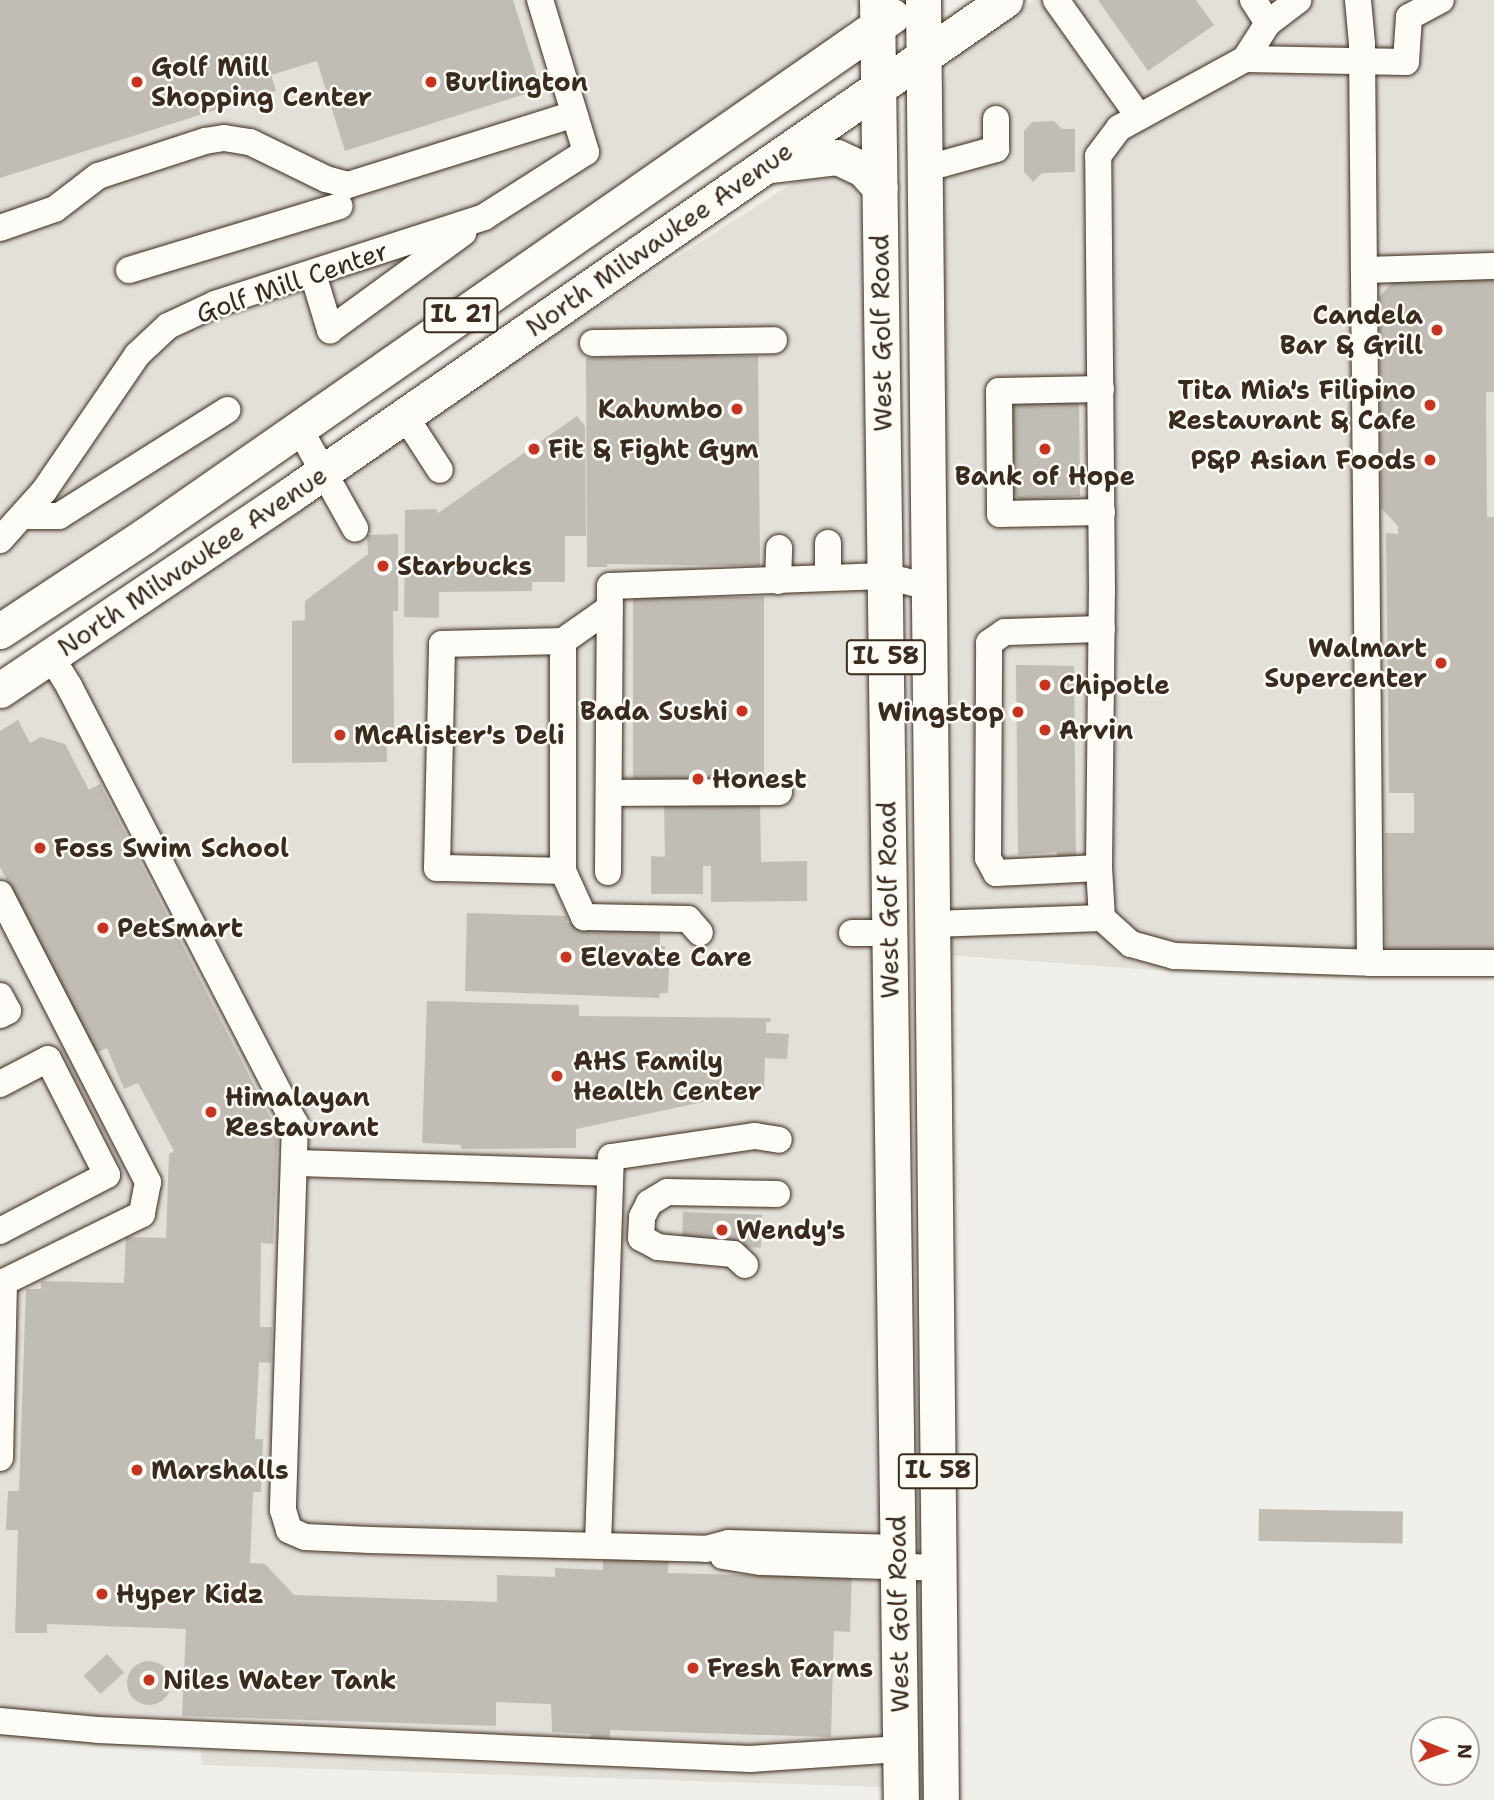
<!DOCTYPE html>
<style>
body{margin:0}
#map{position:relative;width:1494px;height:1800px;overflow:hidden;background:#f1efea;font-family:"Shantell Sans",sans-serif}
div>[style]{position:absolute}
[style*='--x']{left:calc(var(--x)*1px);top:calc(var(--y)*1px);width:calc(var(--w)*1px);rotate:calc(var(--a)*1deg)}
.built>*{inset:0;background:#e3e0da}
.building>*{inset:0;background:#c1bcb4;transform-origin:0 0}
.round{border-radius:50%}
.roads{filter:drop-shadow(0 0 2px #3b2a1e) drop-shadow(0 0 2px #3b2a1e)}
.minor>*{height:26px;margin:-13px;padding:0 13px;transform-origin:13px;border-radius:13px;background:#fdfcf7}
.major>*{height:35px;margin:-17.5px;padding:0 17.5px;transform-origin:17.5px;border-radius:17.5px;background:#fdfcf7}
.dots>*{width:19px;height:19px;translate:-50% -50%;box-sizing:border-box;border:4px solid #fdfcf7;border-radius:50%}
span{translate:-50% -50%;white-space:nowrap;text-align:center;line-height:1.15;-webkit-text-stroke:5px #fdfcf7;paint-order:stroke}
.shield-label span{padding:2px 5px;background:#fdfcf7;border:2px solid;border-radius:5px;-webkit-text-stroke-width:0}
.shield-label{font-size:24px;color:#3b2a1e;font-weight:700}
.poi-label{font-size:26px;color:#3b2a1e;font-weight:700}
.left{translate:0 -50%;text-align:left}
.right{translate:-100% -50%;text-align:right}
.street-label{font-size:26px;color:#3b2a1e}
.north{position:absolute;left:1410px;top:1716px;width:70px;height:70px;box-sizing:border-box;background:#fdfcf7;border:2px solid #afa8a0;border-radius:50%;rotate:91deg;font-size:19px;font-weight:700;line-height:28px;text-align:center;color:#3b2a1e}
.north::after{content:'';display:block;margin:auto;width:24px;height:32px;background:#c8321e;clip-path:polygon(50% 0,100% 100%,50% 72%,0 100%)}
</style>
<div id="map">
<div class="built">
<i style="clip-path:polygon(0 0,857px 0,851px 17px,836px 36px,0 613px)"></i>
<i style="clip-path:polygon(1034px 0,1494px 0,1494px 974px,1266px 978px,947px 955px,942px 91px,947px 71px,955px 57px)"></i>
<i style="clip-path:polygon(827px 167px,855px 184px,862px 211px,883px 1787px,202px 1765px,200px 1748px,0 1742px,0 710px,540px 344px,801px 178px)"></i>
</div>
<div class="building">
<i style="clip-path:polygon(0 0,513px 0,541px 89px,345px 151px,317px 61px,271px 75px,276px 91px,0 178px)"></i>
<i style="clip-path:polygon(1098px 0,1196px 0,1214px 25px,1148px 71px)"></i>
<i style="clip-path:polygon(1054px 121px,1062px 129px,1075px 129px,1075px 172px,1042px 173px,1033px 182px,1024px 172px,1024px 131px,1032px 122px)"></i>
<i style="clip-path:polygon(1494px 279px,1494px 392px,1486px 392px,1487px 517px,1494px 517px,1494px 949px,1386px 950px,1385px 833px,1414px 833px,1414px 793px,1389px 793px,1386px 533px,1398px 534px,1398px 526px,1381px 508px,1379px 297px,1394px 281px)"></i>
<i style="clip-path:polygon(716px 352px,716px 356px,758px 356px,760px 566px,607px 564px,607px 567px,587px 567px,586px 358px,625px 357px,626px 353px)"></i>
<i style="clip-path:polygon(1018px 397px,1079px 400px,1080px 496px,1020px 500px,1010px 491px,1010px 407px)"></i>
<i style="clip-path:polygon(577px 416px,585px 426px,586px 536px,565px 536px,565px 582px,532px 582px,532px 591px,439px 592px,439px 618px,404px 617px,405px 510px,436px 509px,438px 513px)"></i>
<i style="clip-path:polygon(398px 534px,398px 611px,393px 611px,394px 728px,386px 727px,387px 762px,292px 763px,292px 621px,305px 620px,305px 601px,368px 554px,367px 535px)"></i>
<i style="left:764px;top:597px;width:190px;height:131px;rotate:90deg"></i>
<i style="clip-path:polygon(1016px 665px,1074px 666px,1076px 860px,1057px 860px,1057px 852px,1018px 855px)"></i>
<i style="clip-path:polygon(18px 720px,30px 743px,41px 737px,65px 744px,89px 790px,100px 784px,278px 1132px,273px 1244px,261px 1243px,260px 1327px,272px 1327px,271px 1363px,259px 1362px,255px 1439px,263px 1439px,261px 1492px,253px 1492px,250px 1563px,265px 1564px,294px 1595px,497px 1602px,497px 1575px,555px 1577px,555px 1568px,603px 1570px,603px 1556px,669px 1558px,668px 1573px,787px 1576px,787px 1569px,852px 1571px,850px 1632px,834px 1631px,831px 1737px,610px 1730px,610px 1744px,590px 1743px,591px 1734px,552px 1732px,551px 1704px,496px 1702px,496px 1726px,182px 1716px,186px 1629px,47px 1624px,47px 1633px,15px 1633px,18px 1530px,6px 1530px,6px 1526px,8px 1491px,19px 1491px,26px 1289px,41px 1289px,41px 1281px,124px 1283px,126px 1237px,166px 1238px,169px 1154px,174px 1151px,138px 1083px,124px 1089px,107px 1048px,95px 1053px,0 867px,0 731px)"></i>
<i style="clip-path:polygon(760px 795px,761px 862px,807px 861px,807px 901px,711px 902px,711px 866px,703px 866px,703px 894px,651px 894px,651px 856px,665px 857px,664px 798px)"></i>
<i style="clip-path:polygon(467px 913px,567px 916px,567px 923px,660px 925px,660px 946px,665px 946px,664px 968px,669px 968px,668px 993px,660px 993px,659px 998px,465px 991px)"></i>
<i style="clip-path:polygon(427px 1001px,579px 1005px,579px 1016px,770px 1018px,771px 1022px,766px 1022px,766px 1033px,789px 1034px,787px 1059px,765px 1058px,764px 1089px,576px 1129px,576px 1148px,461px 1149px,461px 1145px,422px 1143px)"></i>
<i style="left:683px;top:1212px;width:79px;height:33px;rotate:2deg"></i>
<i style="left:1259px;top:1509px;width:144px;height:32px;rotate:1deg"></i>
<i style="left:107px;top:1654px;width:25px;height:32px;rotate:47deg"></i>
<i class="round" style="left:127px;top:1661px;width:44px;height:44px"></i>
</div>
<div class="roads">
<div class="minor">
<i style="--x:1056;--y:0;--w:143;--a:54.6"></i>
<i style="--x:1253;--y:0;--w:27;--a:57"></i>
<i style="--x:1245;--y:59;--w:43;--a:-57.4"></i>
<i style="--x:1268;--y:23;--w:38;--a:-37"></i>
<i style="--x:924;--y:169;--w:75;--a:-15.5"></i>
<i style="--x:996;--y:149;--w:30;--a:-90"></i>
<i style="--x:0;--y:228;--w:58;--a:-19.1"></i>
<i style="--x:55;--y:209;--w:54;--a:-37.5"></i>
<i style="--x:98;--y:176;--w:113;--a:-18.1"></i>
<i style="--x:205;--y:141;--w:19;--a:-9"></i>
<i style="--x:224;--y:138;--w:26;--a:9"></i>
<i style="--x:250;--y:142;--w:85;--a:26"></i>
<i style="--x:326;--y:179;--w:23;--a:15"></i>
<i style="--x:348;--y:185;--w:237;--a:-17.4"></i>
<i style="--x:129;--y:270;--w:220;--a:-16.9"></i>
<i style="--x:1364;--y:270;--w:130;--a:-1.8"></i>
<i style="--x:313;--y:274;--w:59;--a:73.1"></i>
<i style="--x:330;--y:330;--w:165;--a:-36.1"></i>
<i style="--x:593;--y:343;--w:181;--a:-0.9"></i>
<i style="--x:1101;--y:389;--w:102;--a:178.9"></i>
<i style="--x:999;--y:391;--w:123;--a:89.5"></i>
<i style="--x:1000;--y:514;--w:102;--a:-1.1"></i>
<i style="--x:405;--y:416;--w:64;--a:57.1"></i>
<i style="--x:299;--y:428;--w:115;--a:60.8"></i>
<i style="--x:23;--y:516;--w:36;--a:0"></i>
<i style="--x:59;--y:516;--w:199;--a:-32.2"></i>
<i style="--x:0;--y:540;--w:66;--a:-48.1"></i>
<i style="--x:44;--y:491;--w:165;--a:-55.6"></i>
<i style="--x:137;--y:355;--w:42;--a:-43.1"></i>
<i style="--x:168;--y:326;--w:52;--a:-25.1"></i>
<i style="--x:215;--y:304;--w:283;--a:-17.9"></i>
<i style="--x:484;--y:217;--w:121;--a:-32.5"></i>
<i style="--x:586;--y:152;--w:159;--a:-106.8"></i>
<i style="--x:828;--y:543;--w:35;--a:90"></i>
<i style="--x:778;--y:581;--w:33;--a:-88"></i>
<i style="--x:563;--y:641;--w:230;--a:90"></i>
<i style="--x:563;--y:871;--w:51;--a:65.5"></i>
<i style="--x:584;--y:917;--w:104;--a:1.1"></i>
<i style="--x:688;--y:919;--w:18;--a:49"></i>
<i style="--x:51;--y:657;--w:34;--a:58"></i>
<i style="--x:69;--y:686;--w:492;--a:62.7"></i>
<i style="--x:295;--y:1123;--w:387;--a:91.8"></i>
<i style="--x:283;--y:1510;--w:21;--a:73"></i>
<i style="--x:289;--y:1530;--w:17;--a:24"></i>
<i style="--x:305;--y:1537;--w:65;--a:2.6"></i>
<i style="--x:370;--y:1540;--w:336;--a:1.5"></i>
<i style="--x:706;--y:1549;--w:23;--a:-15"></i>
<i style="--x:728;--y:1543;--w:169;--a:1.7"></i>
<i style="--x:609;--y:793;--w:170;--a:-0.3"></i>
<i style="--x:1099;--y:868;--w:103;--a:177.2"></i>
<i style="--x:996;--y:873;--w:17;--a:-118"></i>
<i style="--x:988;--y:858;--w:215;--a:-89.7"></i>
<i style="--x:989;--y:643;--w:19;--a:-35"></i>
<i style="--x:1005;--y:632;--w:97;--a:-1.8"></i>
<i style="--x:563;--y:871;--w:126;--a:-178.6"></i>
<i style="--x:437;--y:868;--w:224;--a:-88.7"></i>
<i style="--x:442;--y:644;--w:121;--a:-1.4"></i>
<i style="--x:563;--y:641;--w:57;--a:-35.1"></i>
<i style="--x:608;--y:872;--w:286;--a:-89.6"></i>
<i style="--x:610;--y:586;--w:275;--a:-2.1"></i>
<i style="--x:885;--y:576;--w:45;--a:14"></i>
<i style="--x:0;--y:894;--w:324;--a:62.8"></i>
<i style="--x:148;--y:1182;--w:33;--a:101"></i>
<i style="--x:142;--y:1214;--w:154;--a:153.8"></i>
<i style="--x:4;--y:1282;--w:176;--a:91.3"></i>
<i style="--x:1102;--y:918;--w:50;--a:-93.4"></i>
<i style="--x:1099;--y:868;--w:276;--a:-89.4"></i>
<i style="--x:1102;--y:592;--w:436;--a:-90.5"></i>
<i style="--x:1098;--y:156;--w:35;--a:-53"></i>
<i style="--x:1119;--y:128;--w:144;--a:-28.7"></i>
<i style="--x:1245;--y:59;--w:161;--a:1.1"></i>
<i style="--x:1406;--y:62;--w:45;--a:-86.2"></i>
<i style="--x:1409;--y:17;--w:36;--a:-28"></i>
<i style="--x:933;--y:924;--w:169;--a:-2"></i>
<i style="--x:1102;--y:918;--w:39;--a:42"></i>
<i style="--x:1131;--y:944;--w:45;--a:15.6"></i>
<i style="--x:1174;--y:956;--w:196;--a:2"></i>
<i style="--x:1370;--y:963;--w:919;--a:-90.5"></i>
<i style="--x:1362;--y:44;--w:44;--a:-95.2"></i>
<i style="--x:852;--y:933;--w:37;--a:0"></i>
<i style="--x:1370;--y:963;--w:124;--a:0"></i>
<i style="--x:0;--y:996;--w:17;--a:62"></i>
<i style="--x:8;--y:1011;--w:9;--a:153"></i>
<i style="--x:0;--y:1084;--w:54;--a:-27.5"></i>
<i style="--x:48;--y:1059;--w:130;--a:63"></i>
<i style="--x:107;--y:1175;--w:121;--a:152.4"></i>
<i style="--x:295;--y:1163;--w:315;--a:1.8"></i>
<i style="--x:745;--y:1265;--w:16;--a:-137"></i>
<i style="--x:733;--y:1254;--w:75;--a:-174.7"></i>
<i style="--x:658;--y:1247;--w:19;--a:-152"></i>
<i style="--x:641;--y:1238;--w:21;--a:-87"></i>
<i style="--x:642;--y:1217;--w:16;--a:-63"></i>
<i style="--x:649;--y:1203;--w:21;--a:-31"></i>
<i style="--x:667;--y:1192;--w:110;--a:1"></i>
<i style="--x:598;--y:1545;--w:388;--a:-88.1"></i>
<i style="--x:611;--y:1157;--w:146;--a:-8.3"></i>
<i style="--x:755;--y:1136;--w:24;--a:9"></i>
<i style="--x:723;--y:1556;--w:39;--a:9"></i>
<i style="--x:762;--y:1562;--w:177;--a:1.9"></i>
<i style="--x:0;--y:1721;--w:98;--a:5.2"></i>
<i style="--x:98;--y:1730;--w:653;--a:2.55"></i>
<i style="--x:750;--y:1759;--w:150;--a:-3.8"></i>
</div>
<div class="major">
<i style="--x:877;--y:0;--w:1800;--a:89.24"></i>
<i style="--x:923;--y:0;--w:1800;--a:89.43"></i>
<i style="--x:772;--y:165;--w:65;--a:-7"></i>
<i style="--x:837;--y:157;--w:29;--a:25"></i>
<i style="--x:863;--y:169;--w:25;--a:48"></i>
<i style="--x:0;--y:631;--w:173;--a:-33.4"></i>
<i style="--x:144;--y:536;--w:911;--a:-34.81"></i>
<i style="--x:0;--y:690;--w:349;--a:-33.9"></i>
<i style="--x:290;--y:495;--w:870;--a:-34.7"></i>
</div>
</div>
<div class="dots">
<i style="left:137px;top:82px;background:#c8321e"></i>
<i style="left:431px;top:82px;background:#c8321e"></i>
<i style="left:1437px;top:330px;background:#c8321e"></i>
<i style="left:1430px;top:405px;background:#c8321e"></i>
<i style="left:737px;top:409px;background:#c8321e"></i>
<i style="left:534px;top:449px;background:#c8321e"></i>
<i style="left:1045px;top:449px;background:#c8321e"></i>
<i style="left:1430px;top:460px;background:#c8321e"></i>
<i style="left:383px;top:566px;background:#c8321e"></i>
<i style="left:1441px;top:663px;background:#c8321e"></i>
<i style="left:1045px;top:685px;background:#c8321e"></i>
<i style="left:742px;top:711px;background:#c8321e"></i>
<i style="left:1018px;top:712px;background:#c8321e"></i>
<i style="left:1045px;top:730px;background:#c8321e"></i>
<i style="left:340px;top:735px;background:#c8321e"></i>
<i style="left:698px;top:779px;background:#c8321e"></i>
<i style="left:40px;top:848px;background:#c8321e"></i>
<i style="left:103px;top:928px;background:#c8321e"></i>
<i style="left:566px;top:957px;background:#c8321e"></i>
<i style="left:557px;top:1076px;background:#c8321e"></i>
<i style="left:211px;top:1112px;background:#c8321e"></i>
<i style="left:722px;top:1230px;background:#c8321e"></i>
<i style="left:137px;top:1470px;background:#c8321e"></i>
<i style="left:102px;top:1594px;background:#c8321e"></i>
<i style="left:693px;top:1668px;background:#c8321e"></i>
<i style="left:149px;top:1680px;background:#c8321e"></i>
</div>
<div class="shield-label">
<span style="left:461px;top:315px">IL 21</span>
<span style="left:886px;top:657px">IL 58</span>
<span style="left:938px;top:1471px">IL 58</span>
</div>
<div class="poi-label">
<span class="left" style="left:151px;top:82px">Golf Mill<br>Shopping Center</span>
<span class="left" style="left:445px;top:82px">Burlington</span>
<span class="right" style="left:1423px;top:330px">Candela<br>Bar &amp; Grill</span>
<span class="right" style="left:1416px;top:405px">Tita Mia's Filipino<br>Restaurant &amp; Cafe</span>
<span class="right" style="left:723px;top:409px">Kahumbo</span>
<span class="left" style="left:548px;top:449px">Fit &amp; Fight Gym</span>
<span class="right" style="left:1416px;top:460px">P&amp;P Asian Foods</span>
<span style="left:1045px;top:476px">Bank of Hope</span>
<span class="left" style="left:397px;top:566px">Starbucks</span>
<span class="right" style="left:1427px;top:663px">Walmart<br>Supercenter</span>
<span class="left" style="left:1059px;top:685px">Chipotle</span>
<span class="right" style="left:728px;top:711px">Bada Sushi</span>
<span class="right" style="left:1004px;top:712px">Wingstop</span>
<span class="left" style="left:1059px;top:730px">Arvin</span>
<span class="left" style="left:354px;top:735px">McAlister's Deli</span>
<span class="left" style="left:712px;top:779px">Honest</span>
<span class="left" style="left:54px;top:848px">Foss Swim School</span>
<span class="left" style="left:117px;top:928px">PetSmart</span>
<span class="left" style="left:580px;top:957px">Elevate Care</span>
<span class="left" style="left:573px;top:1076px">AHS Family<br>Health Center</span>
<span class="left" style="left:225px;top:1112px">Himalayan<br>Restaurant</span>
<span class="left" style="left:736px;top:1230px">Wendy's</span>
<span class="left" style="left:151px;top:1470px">Marshalls</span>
<span class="left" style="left:116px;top:1594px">Hyper Kidz</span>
<span class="left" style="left:707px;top:1668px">Fresh Farms</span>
<span class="left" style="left:163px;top:1680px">Niles Water Tank</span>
</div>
<div class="street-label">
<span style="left:659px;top:239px;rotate:-35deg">North Milwaukee Avenue</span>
<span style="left:292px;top:282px;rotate:-19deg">Golf Mill Center</span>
<span style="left:881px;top:333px;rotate:-91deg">West Golf Road</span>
<span style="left:192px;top:561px;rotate:-34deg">North Milwaukee Avenue</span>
<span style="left:888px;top:900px;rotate:-91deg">West Golf Road</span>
<span style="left:898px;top:1614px;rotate:-91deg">West Golf Road</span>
</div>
<div class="north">N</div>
</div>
